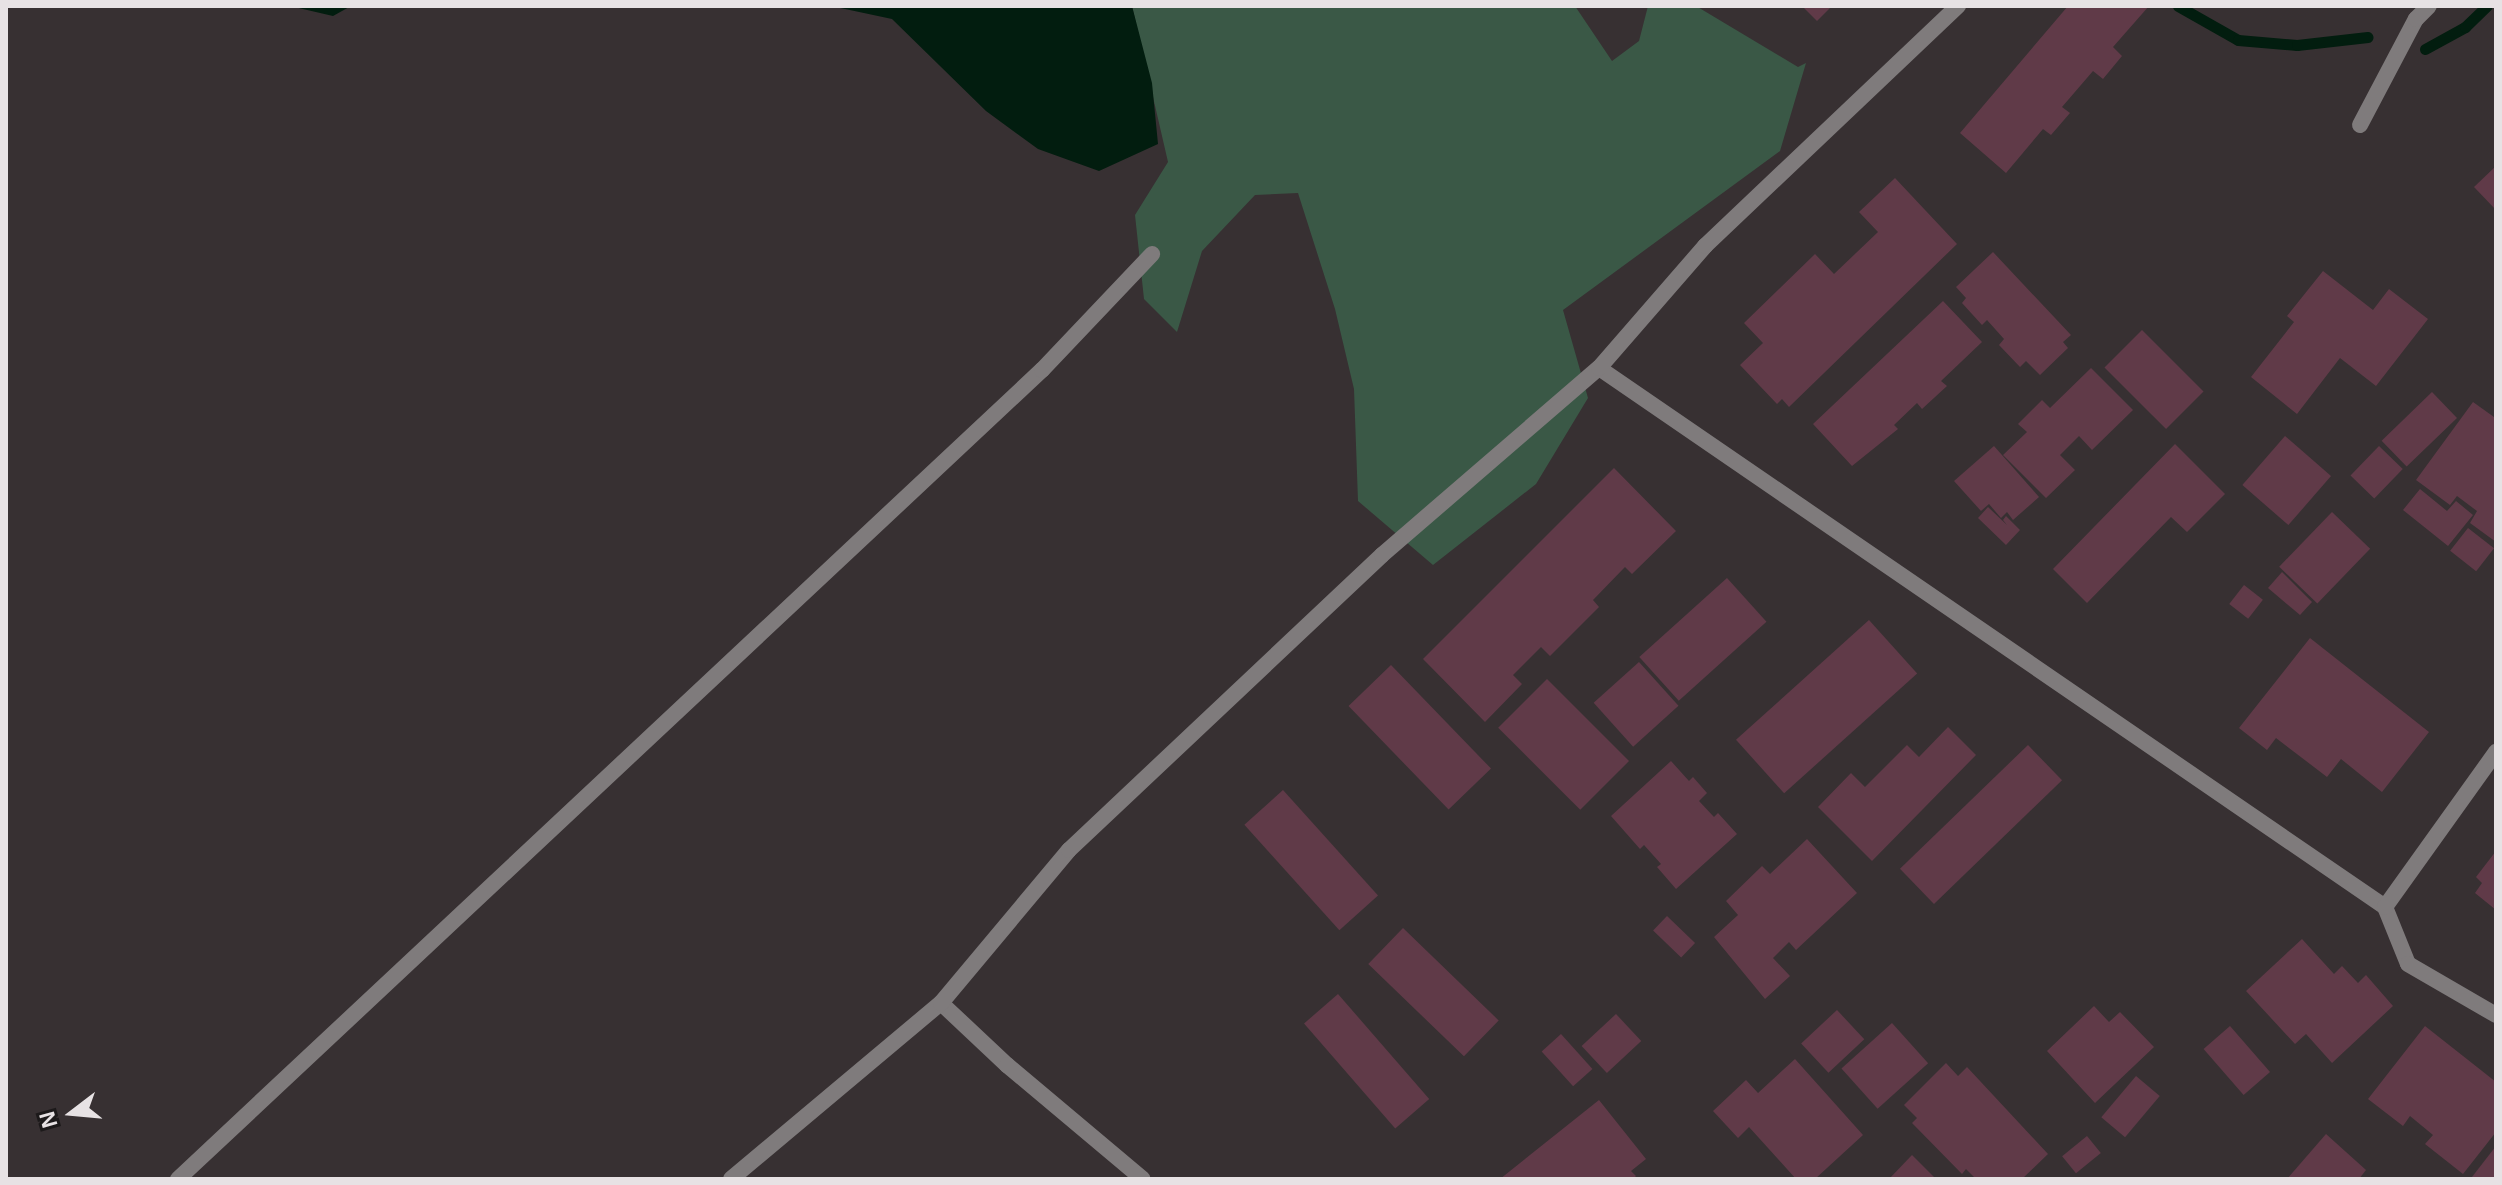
<!DOCTYPE html>
<style>
body{margin:0}
#map{position:relative;width:2502px;height:1185px;overflow:hidden;background:#373032;font-family:Arial,sans-serif}
div>[style]{position:absolute}
[style*='--x']{left:calc(var(--x)*1px);top:calc(var(--y)*1px);width:calc(var(--w)*1px);rotate:calc(var(--a)*1deg)}
.green>*{inset:0;background:#3a5846}
.water>*{inset:0;background:#021d0f}
.stream>*{height:11px;margin:-5.5px;padding:0 5.5px;transform-origin:5.5px;border-radius:5.5px;background:#021d0f}
.building>*{inset:0;background:#603a48;transform-origin:0 0}
.street>*{height:16px;margin:-8px;padding:0 8px;transform-origin:8px;border-radius:8px;background:#7f7b7c}
span{translate:-50% -50%;white-space:nowrap;text-align:center;line-height:1.15;-webkit-text-stroke:6px #1c191a;paint-order:stroke}
.frame{position:absolute;inset:0;border:8px solid #e7e2e4;pointer-events:none}
.north{position:absolute;left:32px;top:1073px;width:80px;height:80px;-webkit-text-stroke:6px #1c191a;paint-order:stroke;rotate:254deg;font-size:22px;font-weight:700;line-height:32px;text-align:center;color:#e7e2e4}
.north::after{content:'';display:block;margin:auto;width:28px;height:36px;background:#e7e2e4;clip-path:polygon(50% 0,100% 100%,50% 72%,0 100%)}
</style>
<div id="map">
<div class="green">
<i style="clip-path:polygon(1132px 6px,1575px 6px,1612px 61px,1639px 41px,1648px 6px,1696px 6px,1798px 67px,1806px 63px,1780px 151px,1563px 310px,1588px 398px,1536px 484px,1433px 565px,1358px 501px,1354px 389px,1335px 309px,1298px 193px,1255px 195px,1202px 251px,1177px 332px,1144px 299px,1135px 215px,1168px 162px)"></i>
</div>
<div class="water">
<i style="clip-path:polygon(290px 6px,351px 6px,333px 16px)"></i>
<i style="clip-path:polygon(831px 6px,1132px 6px,1152px 83px,1158px 144px,1099px 171px,1038px 149px,986px 111px,892px 19px)"></i>
</div>
<div class="stream">
<i style="--x:2178;--y:6;--w:69;--a:29.5"></i>
<i style="--x:2238;--y:40;--w:59;--a:4.8"></i>
<i style="--x:2297;--y:45;--w:71;--a:-6.4"></i>
<i style="--x:2425;--y:49;--w:46;--a:-28.8"></i>
<i style="--x:2465;--y:27;--w:30;--a:-44"></i>
</div>
<div class="building">
<i style="clip-path:polygon(1802px 6px,1832px 6px,1817px 21px)"></i>
<i style="clip-path:polygon(2068px 6px,2149px 6px,2113px 47px,2122px 56px,2103px 79px,2093px 71px,2062px 107px,2070px 113px,2051px 135px,2043px 129px,2006px 173px,1960px 133px)"></i>
<i style="clip-path:polygon(2496px 166px,2496px 210px,2474px 187px)"></i>
<i style="clip-path:polygon(1895px 178px,1957px 244px,1789px 407px,1782px 399px,1777px 404px,1740px 365px,1763px 343px,1744px 323px,1815px 254px,1834px 274px,1878px 232px,1859px 212px)"></i>
<i style="clip-path:polygon(1993px 252px,2071px 335px,2063px 342px,2068px 348px,2040px 375px,2026px 361px,2020px 367px,1999px 345px,2004px 339px,1987px 320px,1982px 325px,1962px 303px,1966px 298px,1956px 287px)"></i>
<i style="clip-path:polygon(2323px 271px,2373px 310px,2389px 289px,2428px 319px,2376px 386px,2340px 358px,2297px 414px,2251px 377px,2294px 322px,2287px 316px)"></i>
<i style="clip-path:polygon(1943px 301px,1982px 342px,1941px 381px,1947px 386px,1922px 409px,1917px 403px,1894px 425px,1898px 429px,1852px 466px,1813px 424px)"></i>
<i style="left:2142px;top:330px;width:87px;height:53px;rotate:45deg"></i>
<i style="clip-path:polygon(2091px 368px,2133px 410px,2092px 450px,2079px 436px,2060px 455px,2075px 470px,2046px 498px,2003px 455px,2027px 432px,2018px 424px,2042px 400px,2050px 408px)"></i>
<i style="left:2432px;top:392px;width:36px;height:70px;rotate:46deg"></i>
<i style="clip-path:polygon(2473px 402px,2494px 417px,2496px 415px,2496px 542px,2470px 523px,2477px 511px,2457px 496px,2450px 505px,2416px 480px)"></i>
<i style="left:2285px;top:436px;width:61px;height:65px;rotate:41deg"></i>
<i style="clip-path:polygon(2175px 444px,2225px 494px,2187px 532px,2171px 517px,2087px 603px,2053px 569px)"></i>
<i style="clip-path:polygon(1994px 446px,2039px 497px,2013px 520px,2007px 512px,2001px 518px,1989px 504px,1981px 511px,1954px 481px)"></i>
<i style="left:2379px;top:446px;width:33px;height:41px;rotate:44deg"></i>
<i style="clip-path:polygon(1614px 468px,1676px 531px,1632px 574px,1625px 567px,1593px 600px,1599px 607px,1550px 656px,1541px 647px,1513px 675px,1522px 684px,1485px 722px,1423px 659px)"></i>
<i style="clip-path:polygon(2420px 489px,2447px 511px,2456px 501px,2473px 515px,2448px 546px,2403px 510px)"></i>
<i style="clip-path:polygon(1988px 507px,2007px 525px,2003px 520px,2006px 516px,2020px 530px,2006px 545px,1978px 518px)"></i>
<i style="left:2332px;top:512px;width:53px;height:76px;rotate:44deg"></i>
<i style="left:2468px;top:528px;width:33px;height:29px;rotate:38deg"></i>
<i style="clip-path:polygon(2282px 572px,2312px 602px,2300px 615px,2268px 588px)"></i>
<i style="left:1727px;top:578px;width:59px;height:118px;rotate:48deg"></i>
<i style="left:2244px;top:585px;width:24px;height:24px;rotate:38deg"></i>
<i style="left:1869px;top:620px;width:72px;height:179px;rotate:48deg"></i>
<i style="clip-path:polygon(2310px 638px,2429px 732px,2382px 792px,2341px 759px,2327px 777px,2276px 738px,2267px 750px,2239px 728px)"></i>
<i style="left:1639px;top:662px;width:59px;height:61px;rotate:48deg"></i>
<i style="left:1391px;top:665px;width:144px;height:59px;rotate:46deg"></i>
<i style="left:1547px;top:679px;width:116px;height:69px;rotate:45deg"></i>
<i style="clip-path:polygon(1948px 727px,1976px 755px,1872px 861px,1818px 807px,1851px 773px,1865px 787px,1907px 745px,1919px 757px)"></i>
<i style="left:2028px;top:745px;width:49px;height:178px;rotate:46deg"></i>
<i style="clip-path:polygon(1671px 761px,1689px 781px,1693px 777px,1707px 793px,1699px 801px,1714px 817px,1718px 813px,1737px 834px,1676px 889px,1657px 867px,1661px 864px,1644px 845px,1640px 849px,1611px 816px)"></i>
<i style="left:1283px;top:790px;width:142px;height:52px;rotate:48deg"></i>
<i style="clip-path:polygon(1807px 839px,1857px 893px,1796px 950px,1789px 942px,1773px 958px,1790px 976px,1765px 999px,1714px 937px,1738px 915px,1726px 901px,1762px 866px,1770px 874px)"></i>
<i style="clip-path:polygon(2496px 851px,2496px 910px,2475px 893px,2482px 883px,2476px 877px)"></i>
<i style="left:1667px;top:916px;width:39px;height:20px;rotate:44deg"></i>
<i style="left:1403px;top:928px;width:133px;height:50px;rotate:44deg"></i>
<i style="clip-path:polygon(2302px 939px,2334px 974px,2342px 966px,2358px 983px,2366px 975px,2393px 1006px,2332px 1063px,2306px 1034px,2295px 1044px,2246px 991px)"></i>
<i style="left:1338px;top:994px;width:139px;height:45px;rotate:49deg"></i>
<i style="clip-path:polygon(2094px 1006px,2109px 1022px,2120px 1012px,2154px 1047px,2095px 1103px,2047px 1051px)"></i>
<i style="left:1837px;top:1010px;width:40px;height:49px;rotate:47deg"></i>
<i style="left:1616px;top:1014px;width:37px;height:47px;rotate:47deg"></i>
<i style="left:1892px;top:1023px;width:54px;height:68px;rotate:48deg"></i>
<i style="left:2230px;top:1026px;width:61px;height:35px;rotate:49deg"></i>
<i style="clip-path:polygon(2425px 1026px,2496px 1082px,2496px 1132px,2463px 1174px,2425px 1144px,2433px 1135px,2410px 1116px,2403px 1126px,2368px 1099px)"></i>
<i style="left:1561px;top:1034px;width:47px;height:26px;rotate:48deg"></i>
<i style="clip-path:polygon(1795px 1059px,1863px 1135px,1815px 1179px,1796px 1179px,1749px 1127px,1738px 1138px,1713px 1111px,1746px 1080px,1758px 1093px)"></i>
<i style="clip-path:polygon(1946px 1063px,1958px 1076px,1967px 1067px,2048px 1154px,2022px 1179px,1976px 1179px,1966px 1169px,1962px 1174px,1912px 1123px,1917px 1118px,1904px 1105px)"></i>
<i style="left:2136px;top:1076px;width:31px;height:54px;rotate:40deg"></i>
<i style="clip-path:polygon(1599px 1100px,1646px 1159px,1631px 1171px,1636px 1176px,1633px 1179px,1500px 1179px)"></i>
<i style="clip-path:polygon(2326px 1134px,2366px 1170px,2359px 1179px,2287px 1179px)"></i>
<i style="left:2087px;top:1136px;width:22px;height:32px;rotate:51deg"></i>
<i style="clip-path:polygon(2496px 1146px,2496px 1179px,2475px 1179px,2472px 1177px)"></i>
<i style="clip-path:polygon(1912px 1155px,1936px 1179px,1889px 1179px)"></i>
</div>
<div class="street">
<i style="--x:2360;--y:125;--w:120;--a:-62.2"></i>
<i style="--x:2416;--y:19;--w:18;--a:-45"></i>
<i style="--x:1599;--y:368;--w:953;--a:34.44"></i>
<i style="--x:2385;--y:907;--w:61;--a:68"></i>
<i style="--x:2408;--y:964;--w:102;--a:30.1"></i>
<i style="--x:2385;--y:907;--w:191;--a:-54.4"></i>
<i style="--x:941;--y:1003;--w:91;--a:43.2"></i>
<i style="--x:1007;--y:1065;--w:177;--a:40"></i>
<i style="--x:178;--y:1179;--w:1184;--a:-43.12"></i>
<i style="--x:1042;--y:370;--w:160;--a:-46.5"></i>
<i style="--x:731;--y:1179;--w:274;--a:-40"></i>
<i style="--x:941;--y:1003;--w:199;--a:-50.1"></i>
<i style="--x:1069;--y:850;--w:430;--a:-43.3"></i>
<i style="--x:1382;--y:555;--w:286;--a:-40.8"></i>
<i style="--x:1599;--y:368;--w:162;--a:-49"></i>
<i style="--x:1705;--y:246;--w:349;--a:-43.5"></i>
</div>
<div class="frame"></div>
<div class="north">N</div>
</div>
